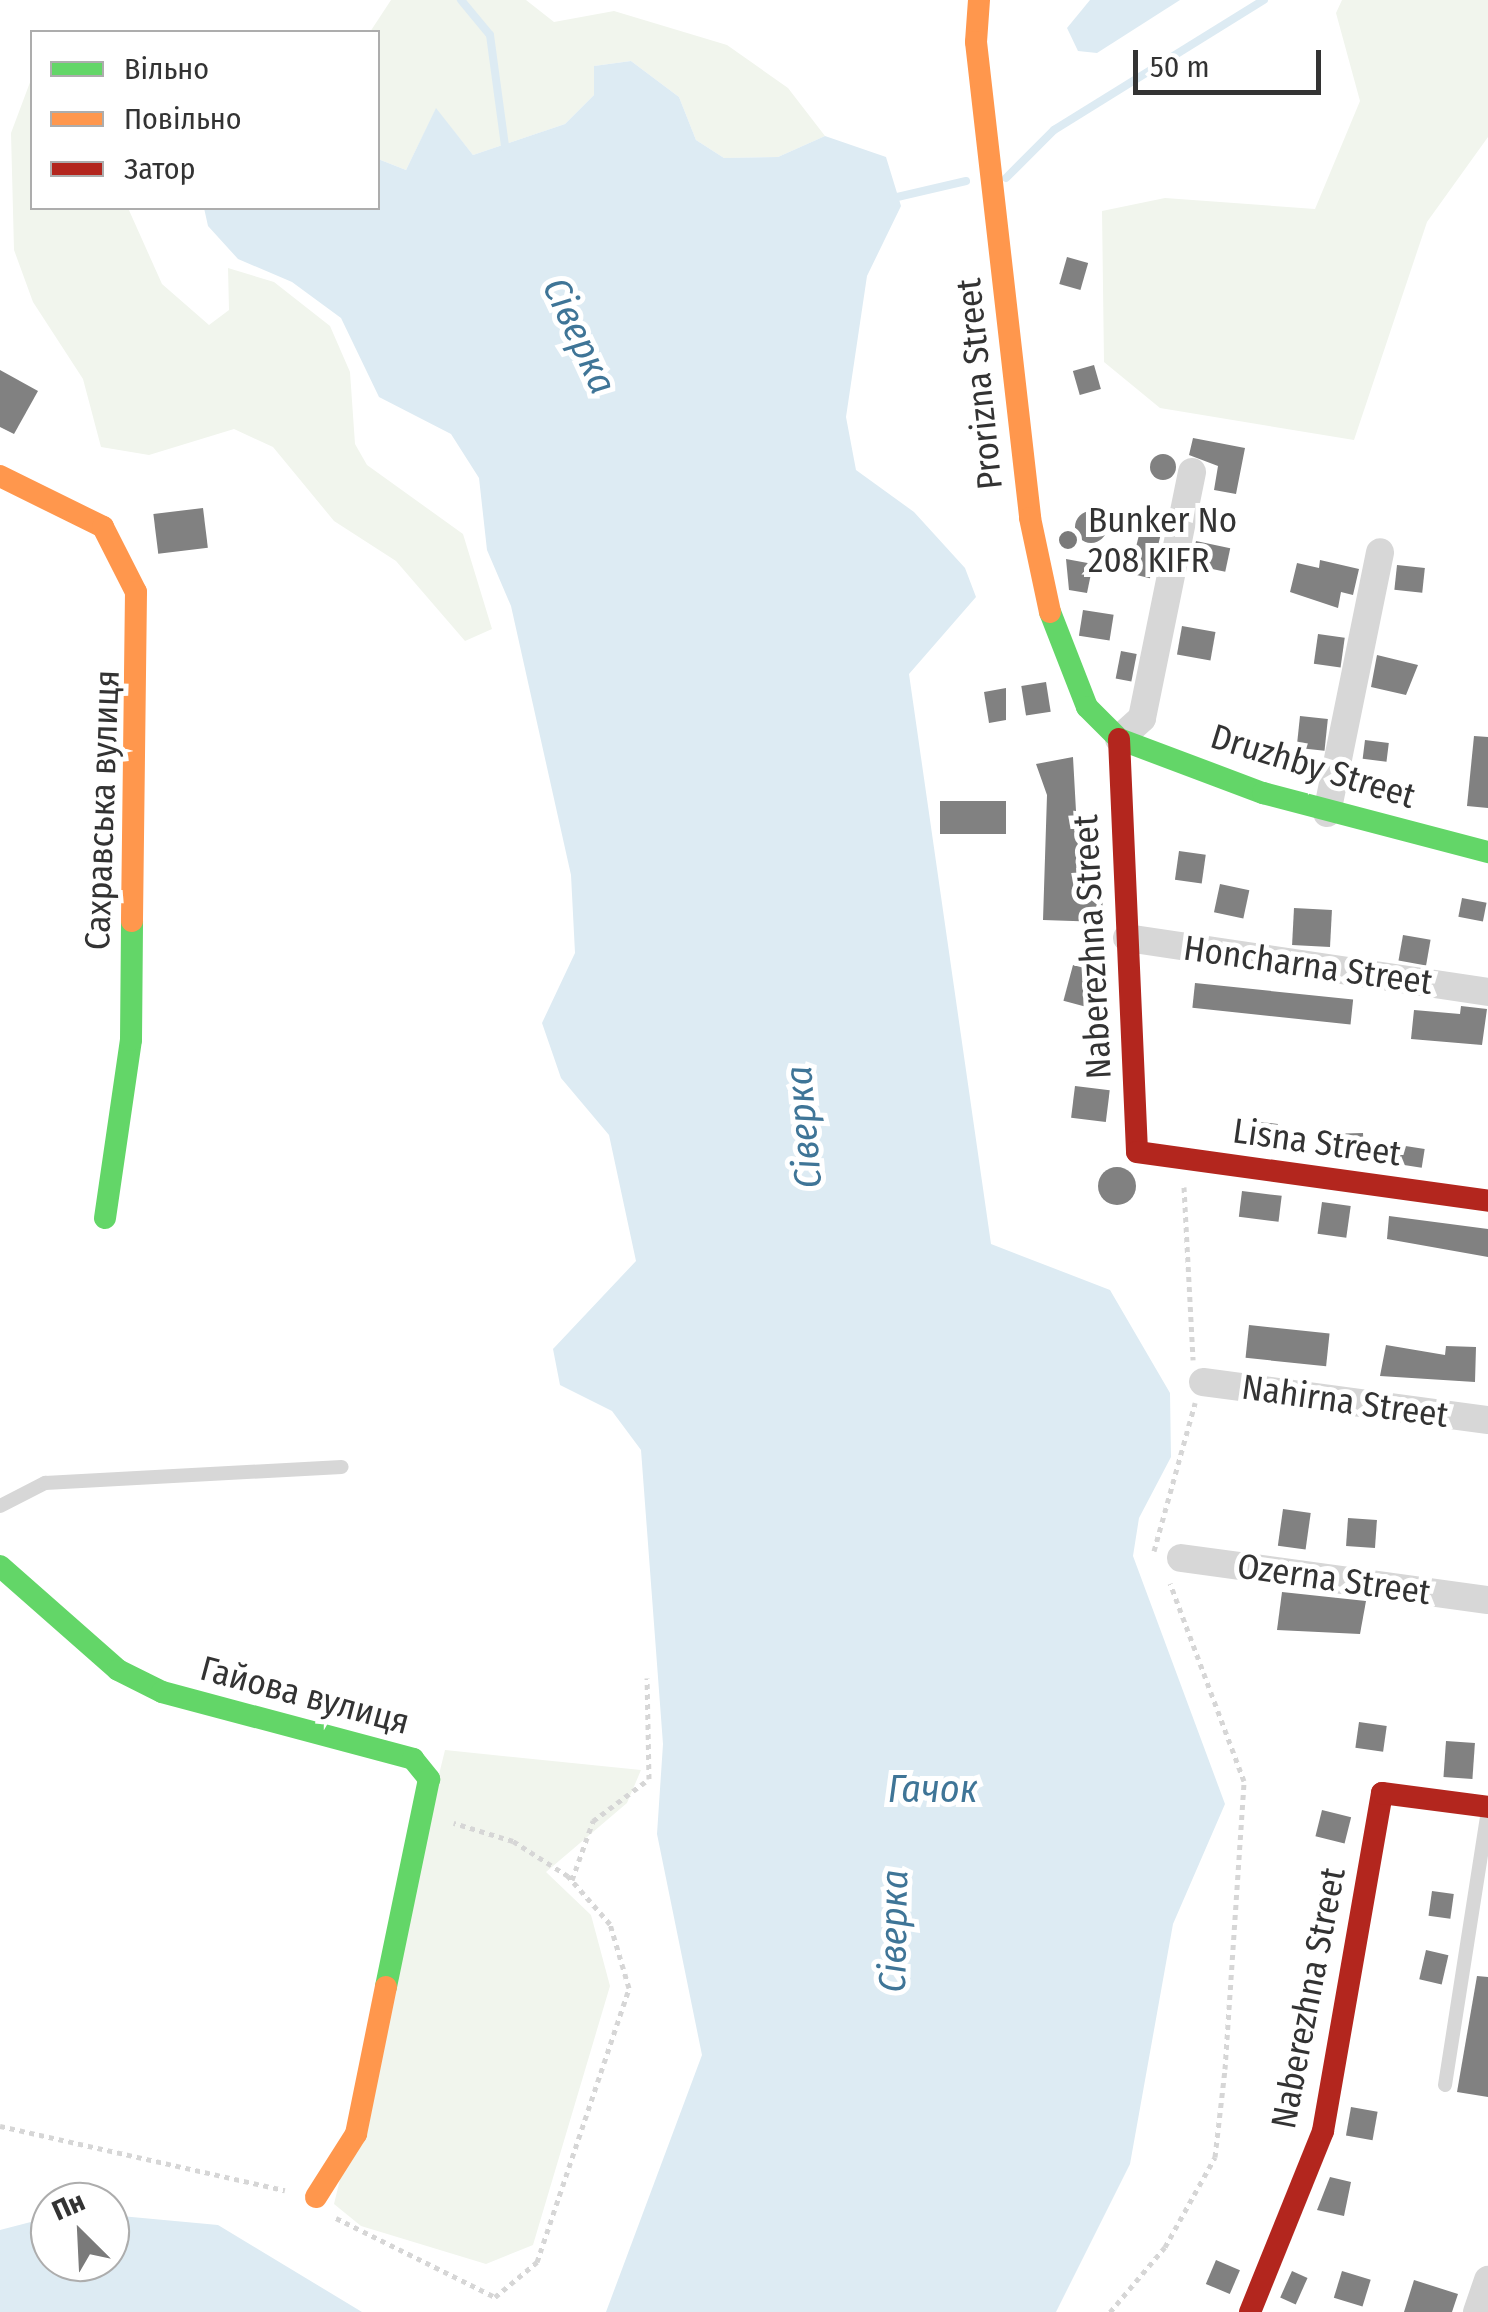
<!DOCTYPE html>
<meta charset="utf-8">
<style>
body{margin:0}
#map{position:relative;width:1488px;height:2312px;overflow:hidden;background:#fff;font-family:"Fira Sans Condensed",sans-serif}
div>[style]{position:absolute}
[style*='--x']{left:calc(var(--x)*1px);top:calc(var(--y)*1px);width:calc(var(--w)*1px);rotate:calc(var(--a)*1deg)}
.green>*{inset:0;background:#f1f5ed}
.water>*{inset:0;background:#ddebf3}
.stream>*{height:8px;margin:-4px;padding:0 4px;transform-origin:4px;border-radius:4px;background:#ddebf3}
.building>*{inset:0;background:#818181;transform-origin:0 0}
.round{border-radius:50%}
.path>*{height:5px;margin-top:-2.5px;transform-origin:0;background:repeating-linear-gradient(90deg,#d6d6d6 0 5px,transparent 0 10px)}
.lane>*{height:14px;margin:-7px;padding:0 7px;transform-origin:7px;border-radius:7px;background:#d7d7d7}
.street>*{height:28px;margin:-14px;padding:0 14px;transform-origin:14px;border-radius:14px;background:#d7d7d7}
.fast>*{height:22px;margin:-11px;padding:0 11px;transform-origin:11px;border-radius:11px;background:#63d668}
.slow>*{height:22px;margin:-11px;padding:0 11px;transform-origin:11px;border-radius:11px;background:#ff974d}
.jam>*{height:22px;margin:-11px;padding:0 11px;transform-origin:11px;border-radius:11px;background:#b3261e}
.dots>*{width:28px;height:28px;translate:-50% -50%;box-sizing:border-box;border:5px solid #fff;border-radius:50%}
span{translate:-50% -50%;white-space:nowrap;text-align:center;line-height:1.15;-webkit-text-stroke:10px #fff;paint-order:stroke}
.street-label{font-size:35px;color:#333}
.poi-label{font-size:35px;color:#333}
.left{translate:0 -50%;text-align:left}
.water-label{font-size:38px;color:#3f7597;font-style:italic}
.legend{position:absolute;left:30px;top:30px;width:350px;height:180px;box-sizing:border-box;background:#fff;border:2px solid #adadad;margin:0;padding:12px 18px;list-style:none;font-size:30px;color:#333}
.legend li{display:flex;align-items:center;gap:20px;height:50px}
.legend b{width:50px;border:2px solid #adadad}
.north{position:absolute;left:30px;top:2182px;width:100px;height:100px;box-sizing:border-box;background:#fff;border:2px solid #adadad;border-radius:50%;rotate:336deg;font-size:28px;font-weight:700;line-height:40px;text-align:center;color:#333}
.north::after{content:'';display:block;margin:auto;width:35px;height:45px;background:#7a7a7a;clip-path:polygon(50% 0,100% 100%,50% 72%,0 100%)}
.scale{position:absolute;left:1133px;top:50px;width:188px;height:45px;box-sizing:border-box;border:5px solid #333;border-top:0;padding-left:12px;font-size:30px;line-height:35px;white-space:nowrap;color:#333;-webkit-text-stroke:8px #fff;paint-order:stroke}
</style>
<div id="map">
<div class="green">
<i style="clip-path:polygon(391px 0,526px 0,554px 22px,614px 11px,727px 45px,788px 88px,825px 136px,778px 157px,724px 158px,696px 140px,679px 97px,631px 61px,594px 66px,594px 95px,565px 124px,473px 155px,436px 109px,406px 170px,378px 159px,378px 32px,370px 32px)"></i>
<i style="clip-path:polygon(1342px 0,1488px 0,1488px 137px,1427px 222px,1354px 440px,1160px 408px,1104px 362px,1102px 211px,1165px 198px,1315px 209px,1360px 101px,1336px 13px)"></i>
<i style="clip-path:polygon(32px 77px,32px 208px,128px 208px,162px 284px,209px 325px,229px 310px,228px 268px,274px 282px,330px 326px,350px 372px,355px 444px,367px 465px,463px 534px,492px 629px,465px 641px,396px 561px,334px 521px,273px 447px,234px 429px,149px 455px,101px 447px,83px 379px,33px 302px,14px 250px,11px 133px)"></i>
<i style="clip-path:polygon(445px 1750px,641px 1770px,627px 1803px,546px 1872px,591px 1915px,610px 1986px,533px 2245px,486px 2264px,361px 2226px,334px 2204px)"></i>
</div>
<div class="water">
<i style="clip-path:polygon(1090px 0,1180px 0,1097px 53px,1078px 51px,1067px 28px)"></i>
<i style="clip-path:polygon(631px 61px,679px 97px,696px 140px,724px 158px,778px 157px,825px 136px,886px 157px,901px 206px,867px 276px,846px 417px,856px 470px,914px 512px,965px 568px,976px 597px,909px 674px,991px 1244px,1110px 1290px,1170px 1393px,1171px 1457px,1139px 1518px,1133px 1556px,1225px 1804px,1173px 1924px,1130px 2164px,1056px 2312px,606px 2312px,702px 2055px,657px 1834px,663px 1744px,641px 1450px,612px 1411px,560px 1385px,553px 1349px,636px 1261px,609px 1135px,561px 1078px,542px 1023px,575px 953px,571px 875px,511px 606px,487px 550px,479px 478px,451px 434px,379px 397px,341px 318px,292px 282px,238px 259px,208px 226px,204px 208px,378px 208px,378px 159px,406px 170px,436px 108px,473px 155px,565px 124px,594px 95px,594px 66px)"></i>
<i style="clip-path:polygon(110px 2215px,218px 2225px,362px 2312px,0 2312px,0 2230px,50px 2217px,50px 2262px,110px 2262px)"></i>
</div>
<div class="stream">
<i style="--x:461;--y:0;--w:45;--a:50.4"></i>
<i style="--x:490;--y:35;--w:120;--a:82.3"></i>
<i style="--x:1006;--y:178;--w:68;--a:-45"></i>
<i style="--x:1054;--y:130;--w:247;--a:-31.8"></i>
<i style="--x:893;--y:198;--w:75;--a:-13.1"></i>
</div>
<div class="building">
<i style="left:1067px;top:257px;width:22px;height:28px;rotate:16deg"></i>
<i style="left:1094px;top:365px;width:25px;height:22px;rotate:74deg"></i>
<i style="clip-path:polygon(0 370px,38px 391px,14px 434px,0 427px)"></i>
<i style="clip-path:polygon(1193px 438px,1245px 448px,1236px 494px,1214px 490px,1218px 466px,1189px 455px)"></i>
<i class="round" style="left:1150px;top:454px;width:26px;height:26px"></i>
<i style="left:203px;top:508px;width:40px;height:50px;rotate:83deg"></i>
<i class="round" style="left:1075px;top:511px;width:32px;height:32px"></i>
<i style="left:1144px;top:515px;width:21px;height:60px;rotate:14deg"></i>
<i style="left:1196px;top:541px;width:35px;height:24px;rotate:12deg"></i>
<i style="clip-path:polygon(1066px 559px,1093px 564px,1087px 593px,1069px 590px)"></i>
<i style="clip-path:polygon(1320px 560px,1359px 569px,1353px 595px,1341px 592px,1338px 608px,1290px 592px,1297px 563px,1319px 568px)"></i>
<i style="left:1397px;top:565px;width:28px;height:25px;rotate:6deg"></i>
<i style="left:1083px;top:610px;width:31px;height:26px;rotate:9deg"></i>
<i style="left:1182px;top:626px;width:34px;height:29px;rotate:10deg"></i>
<i style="left:1318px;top:634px;width:27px;height:30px;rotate:8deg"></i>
<i style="left:1121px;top:651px;width:16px;height:28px;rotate:11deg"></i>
<i style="clip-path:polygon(1377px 655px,1418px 665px,1406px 695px,1371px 687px)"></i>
<i style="left:1046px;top:682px;width:30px;height:25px;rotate:81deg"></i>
<i style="clip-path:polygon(1006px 688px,1006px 720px,989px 723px,984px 692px)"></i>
<i style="left:1300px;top:716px;width:28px;height:32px;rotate:6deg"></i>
<i style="clip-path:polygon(1474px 736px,1488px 737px,1488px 808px,1467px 806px)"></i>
<i style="left:1365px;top:740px;width:24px;height:19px;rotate:7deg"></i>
<i style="clip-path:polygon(1247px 750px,1273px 756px,1270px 770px,1244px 761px)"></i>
<i style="clip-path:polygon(1073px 757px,1080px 883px,1102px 883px,1103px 922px,1043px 920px,1047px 795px,1036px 764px)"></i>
<i style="left:940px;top:801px;width:66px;height:33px"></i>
<i style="left:1179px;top:851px;width:27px;height:29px;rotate:8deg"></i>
<i style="left:1220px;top:884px;width:30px;height:29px;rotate:12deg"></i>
<i style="left:1462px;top:898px;width:25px;height:19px;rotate:11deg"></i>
<i style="left:1294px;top:908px;width:38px;height:37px;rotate:3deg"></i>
<i style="left:1403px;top:935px;width:28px;height:26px;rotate:10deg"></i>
<i style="left:1073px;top:965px;width:28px;height:37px;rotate:15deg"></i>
<i style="left:1195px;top:983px;width:159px;height:25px;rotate:6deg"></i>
<i style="clip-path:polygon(1461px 1006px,1487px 1009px,1482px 1045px,1411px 1039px,1414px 1010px,1460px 1014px)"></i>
<i style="left:1075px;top:1086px;width:35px;height:32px;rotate:7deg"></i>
<i style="left:1250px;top:1121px;width:28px;height:22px;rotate:6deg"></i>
<i style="clip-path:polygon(1363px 1133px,1364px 1156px,1324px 1154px,1324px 1134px)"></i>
<i style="left:1399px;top:1145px;width:26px;height:19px;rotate:9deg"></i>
<i class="round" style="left:1098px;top:1167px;width:38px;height:38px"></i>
<i style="left:1242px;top:1191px;width:40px;height:26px;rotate:7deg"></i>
<i style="left:1322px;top:1202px;width:29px;height:32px;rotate:8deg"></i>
<i style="clip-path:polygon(1389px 1216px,1488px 1229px,1488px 1257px,1387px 1239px)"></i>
<i style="left:1249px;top:1325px;width:81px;height:33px;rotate:6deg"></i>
<i style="clip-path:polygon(1386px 1345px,1445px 1355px,1446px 1346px,1476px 1347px,1475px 1382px,1380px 1376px)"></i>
<i style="left:1283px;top:1509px;width:28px;height:37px;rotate:8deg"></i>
<i style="left:1348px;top:1518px;width:29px;height:28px;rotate:4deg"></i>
<i style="clip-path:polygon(1282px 1592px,1366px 1601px,1360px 1634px,1277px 1630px)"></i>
<i style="left:1359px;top:1722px;width:28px;height:26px;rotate:8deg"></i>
<i style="left:1446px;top:1741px;width:29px;height:36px;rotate:4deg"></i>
<i style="left:1322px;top:1810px;width:30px;height:27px;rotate:14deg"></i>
<i style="left:1323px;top:1875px;width:20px;height:25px;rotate:9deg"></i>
<i style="left:1432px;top:1891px;width:22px;height:25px;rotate:8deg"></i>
<i style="left:1426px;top:1950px;width:23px;height:30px;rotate:13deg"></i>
<i style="clip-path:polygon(1477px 1976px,1488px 1977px,1488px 2097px,1457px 2092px)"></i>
<i style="left:1300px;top:2003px;width:20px;height:34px;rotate:11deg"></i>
<i style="left:1351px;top:2107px;width:27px;height:29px;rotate:10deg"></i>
<i style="clip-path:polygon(1330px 2177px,1351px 2182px,1344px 2216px,1317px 2210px)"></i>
<i style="left:1216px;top:2260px;width:26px;height:26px;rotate:23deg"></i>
<i style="left:1292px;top:2271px;width:17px;height:29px;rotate:24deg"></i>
<i style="left:1342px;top:2271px;width:30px;height:28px;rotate:17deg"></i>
<i style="clip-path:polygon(1414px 2280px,1458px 2294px,1452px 2312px,1404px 2312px)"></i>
</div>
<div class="path">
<i style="--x:1184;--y:1187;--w:173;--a:87"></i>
<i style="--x:1154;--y:1551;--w:154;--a:-74.5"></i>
<i style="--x:572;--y:1880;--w:63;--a:-70.4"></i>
<i style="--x:593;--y:1821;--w:70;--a:-36.9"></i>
<i style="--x:649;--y:1779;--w:101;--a:-91.1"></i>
<i style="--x:0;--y:2126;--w:292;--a:12.7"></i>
<i style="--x:336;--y:2218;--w:178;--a:26.4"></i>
<i style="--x:495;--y:2297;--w:55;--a:-39.8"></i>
<i style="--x:537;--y:2262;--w:289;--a:-71.4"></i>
<i style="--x:629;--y:1988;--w:67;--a:-106.5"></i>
<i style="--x:610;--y:1924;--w:64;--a:-131.2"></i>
<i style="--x:568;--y:1876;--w:65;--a:-147.5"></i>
<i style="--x:513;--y:1841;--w:62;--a:-163"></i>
<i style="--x:1110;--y:2312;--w:85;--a:-49.8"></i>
<i style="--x:1165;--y:2247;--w:103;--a:-60.9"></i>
<i style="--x:1215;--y:2157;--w:89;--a:-83.5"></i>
<i style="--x:1225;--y:2069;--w:289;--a:-86.2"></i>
<i style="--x:1244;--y:1781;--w:211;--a:-110.5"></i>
</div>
<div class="lane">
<i style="--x:0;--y:1506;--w:51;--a:-27.1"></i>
<i style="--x:45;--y:1483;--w:297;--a:-3.1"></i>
<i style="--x:1445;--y:2085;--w:277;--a:-81.1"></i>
</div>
<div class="street">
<i style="--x:1119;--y:739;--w:31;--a:-42"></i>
<i style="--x:1142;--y:718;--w:251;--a:-78.5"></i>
<i style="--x:1327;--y:813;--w:266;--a:-78.5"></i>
<i style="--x:1127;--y:938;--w:365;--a:8.5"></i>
<i style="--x:1203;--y:1382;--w:288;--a:7.6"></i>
<i style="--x:1181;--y:1558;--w:310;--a:7.8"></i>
<i style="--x:1477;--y:2312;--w:34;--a:-71"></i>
</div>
<div class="fast">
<i style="--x:1050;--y:612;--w:102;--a:68.7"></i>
<i style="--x:1087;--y:707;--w:45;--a:45"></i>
<i style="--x:1119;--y:739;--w:154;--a:20.6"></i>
<i style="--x:1263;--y:793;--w:233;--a:14.7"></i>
<i style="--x:105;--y:1218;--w:180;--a:-81.7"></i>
<i style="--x:131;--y:1040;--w:119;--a:-89.5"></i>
<i style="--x:0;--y:1566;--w:157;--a:41.4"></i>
<i style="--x:118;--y:1670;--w:49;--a:26.6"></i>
<i style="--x:162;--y:1692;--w:260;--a:14.9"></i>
<i style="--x:413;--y:1759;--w:26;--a:51"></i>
<i style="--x:429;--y:1779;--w:212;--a:101.7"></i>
</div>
<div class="slow">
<i style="--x:979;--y:0;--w:42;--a:94.1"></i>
<i style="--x:976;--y:42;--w:479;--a:83.5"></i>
<i style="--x:1030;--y:518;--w:96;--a:78"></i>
<i style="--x:0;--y:476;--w:115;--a:26.3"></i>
<i style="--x:103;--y:527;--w:73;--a:63.1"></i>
<i style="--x:136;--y:592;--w:329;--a:90.7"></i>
<i style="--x:316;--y:2197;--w:75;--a:-57.6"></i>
<i style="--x:356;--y:2134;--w:150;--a:-78.5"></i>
</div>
<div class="jam">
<i style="--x:1119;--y:739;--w:413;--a:87.5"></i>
<i style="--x:1137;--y:1152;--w:354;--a:7.9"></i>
<i style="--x:1250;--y:2312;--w:195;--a:-68"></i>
<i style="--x:1323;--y:2131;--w:343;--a:-80.1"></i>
<i style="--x:1382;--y:1793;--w:107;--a:7.5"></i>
</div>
<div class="dots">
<i style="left:1068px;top:540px;background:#7a7a7a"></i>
</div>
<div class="street-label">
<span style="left:979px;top:384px;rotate:-96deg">Prorizna Street</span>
<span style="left:1313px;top:766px;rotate:17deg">Druzhby Street</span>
<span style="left:102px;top:810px;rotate:-88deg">Сахравська вулиця</span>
<span style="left:1092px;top:947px;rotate:-93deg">Naberezhna Street</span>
<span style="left:1308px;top:965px;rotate:8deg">Honcharna Street</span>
<span style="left:1317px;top:1142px;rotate:8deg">Lisna Street</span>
<span style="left:1345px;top:1401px;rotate:8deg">Nahirna Street</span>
<span style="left:1334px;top:1579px;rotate:8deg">Ozerna Street</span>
<span style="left:305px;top:1695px;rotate:15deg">Гайова вулиця</span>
<span style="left:1308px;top:1998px;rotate:-79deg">Naberezhna Street</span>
</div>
<div class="poi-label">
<span class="left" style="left:1088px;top:540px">Bunker No<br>208 KIFR</span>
</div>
<div class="water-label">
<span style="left:579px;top:336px;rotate:65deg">Сіверка</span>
<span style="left:804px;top:1127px;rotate:-95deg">Сіверка</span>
<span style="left:933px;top:1790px">Гачок</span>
<span style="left:894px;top:1931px;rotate:-89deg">Сіверка</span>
</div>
<ul class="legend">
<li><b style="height:12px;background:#63d668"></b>Вільно</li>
<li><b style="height:12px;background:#ff974d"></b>Повільно</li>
<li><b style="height:12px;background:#b3261e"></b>Затор</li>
</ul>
<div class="north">Пн</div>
<div class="scale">50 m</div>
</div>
